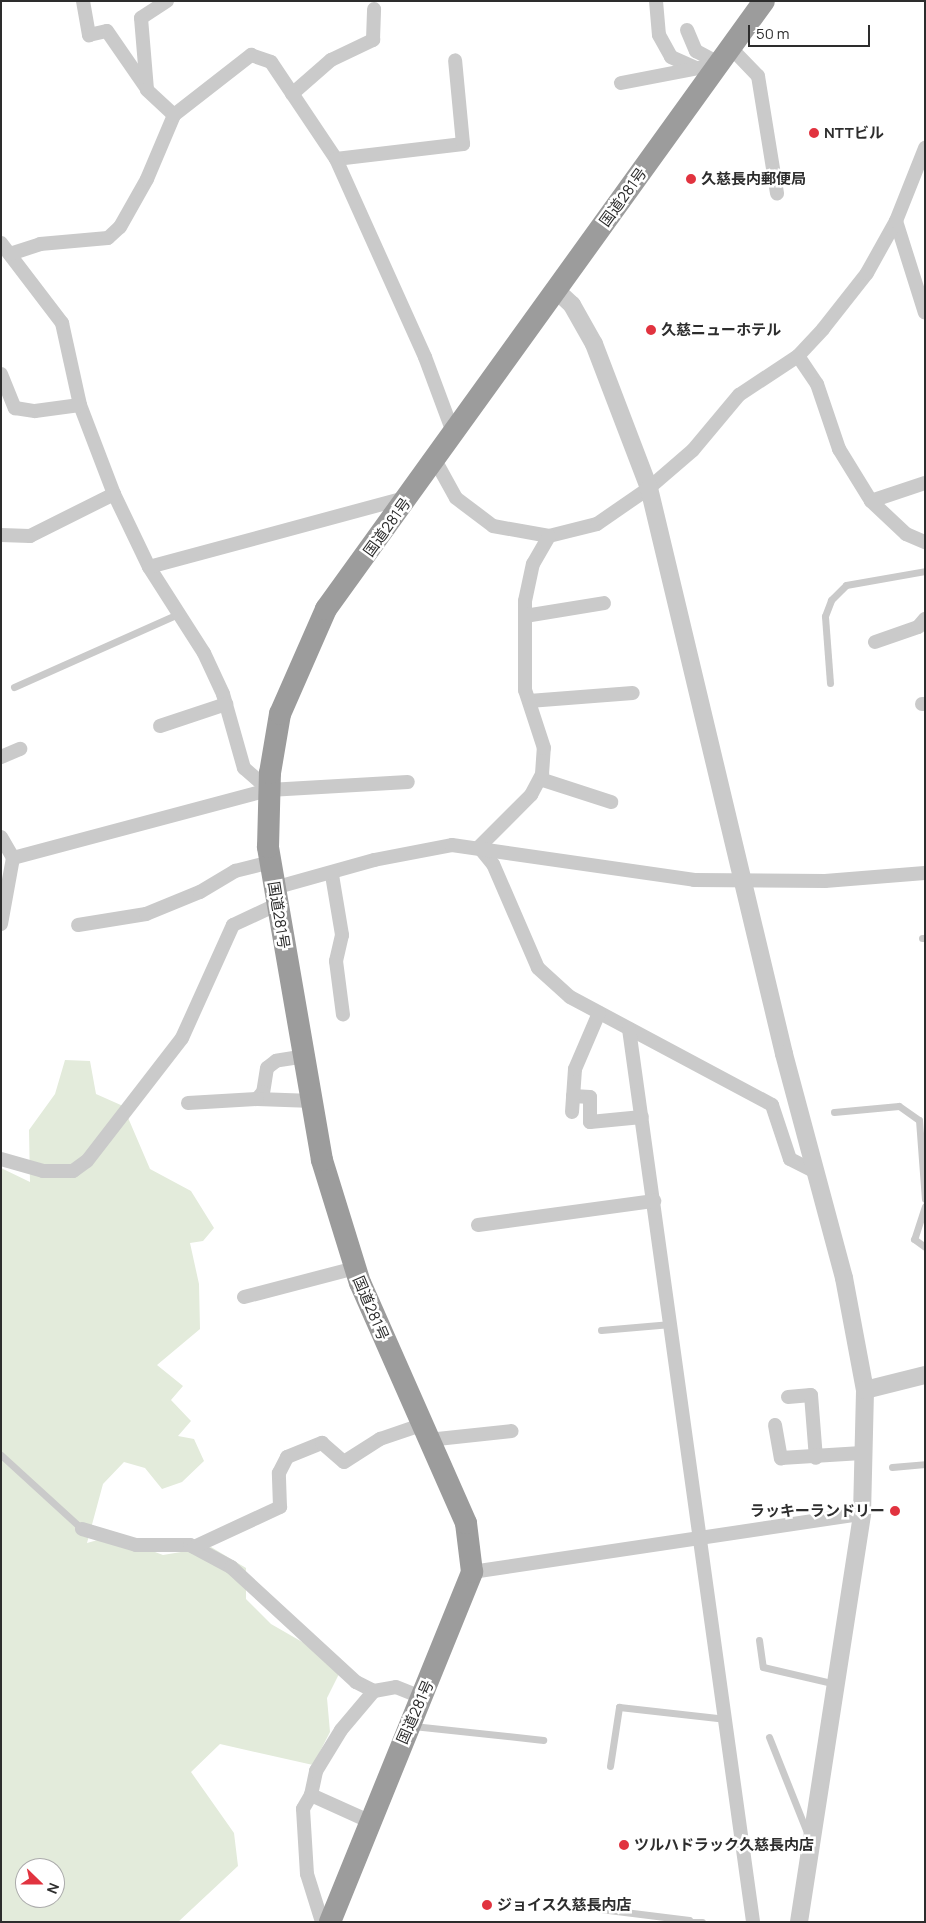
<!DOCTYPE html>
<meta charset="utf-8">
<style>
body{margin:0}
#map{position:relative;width:926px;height:1923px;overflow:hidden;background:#fff;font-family:Manrope,"Noto Sans JP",sans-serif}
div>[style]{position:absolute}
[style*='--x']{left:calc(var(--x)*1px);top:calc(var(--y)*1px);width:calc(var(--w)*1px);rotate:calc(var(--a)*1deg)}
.green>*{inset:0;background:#e3ebdb}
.service>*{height:7px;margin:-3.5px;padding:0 3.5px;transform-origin:3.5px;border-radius:3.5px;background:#cacaca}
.minor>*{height:14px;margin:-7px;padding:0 7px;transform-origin:7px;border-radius:7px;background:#cacaca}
.tertiary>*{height:18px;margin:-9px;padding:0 9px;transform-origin:9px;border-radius:9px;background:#cacaca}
.trunk>*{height:22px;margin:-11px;padding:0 11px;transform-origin:11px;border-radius:11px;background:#9c9c9c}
.dots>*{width:14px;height:14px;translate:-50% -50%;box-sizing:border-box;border:2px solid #fff;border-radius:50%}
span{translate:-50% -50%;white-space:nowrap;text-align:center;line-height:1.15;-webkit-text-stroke:5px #fff;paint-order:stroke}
.poi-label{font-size:15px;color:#2d2d2d;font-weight:700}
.left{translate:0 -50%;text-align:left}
.right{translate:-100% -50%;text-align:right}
.street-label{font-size:15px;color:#2d2d2d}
.frame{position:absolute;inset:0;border:2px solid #2d2d2d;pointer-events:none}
.north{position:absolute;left:15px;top:1858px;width:50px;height:50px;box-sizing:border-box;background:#fff;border:1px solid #ababab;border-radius:50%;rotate:112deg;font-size:14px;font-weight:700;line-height:20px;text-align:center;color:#2d2d2d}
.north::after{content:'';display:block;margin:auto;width:18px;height:22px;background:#e1333f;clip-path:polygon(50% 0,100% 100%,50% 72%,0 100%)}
.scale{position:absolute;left:748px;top:25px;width:122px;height:22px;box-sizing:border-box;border:2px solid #2d2d2d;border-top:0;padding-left:6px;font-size:15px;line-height:18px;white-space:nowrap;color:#2d2d2d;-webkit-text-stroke:4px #fff;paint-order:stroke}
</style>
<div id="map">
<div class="green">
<i style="clip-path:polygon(evenodd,65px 1060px,90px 1061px,96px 1094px,123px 1106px,150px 1169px,191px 1191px,214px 1228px,203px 1241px,190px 1243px,199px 1284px,200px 1329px,157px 1365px,183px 1386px,171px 1400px,191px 1421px,178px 1436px,194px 1439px,204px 1461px,182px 1482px,162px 1489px,145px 1468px,124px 1462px,103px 1484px,87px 1543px,112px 1536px,163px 1555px,211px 1547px,246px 1568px,246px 1599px,271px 1624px,304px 1643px,339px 1674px,327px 1698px,330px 1732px,313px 1765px,220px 1744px,191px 1772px,234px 1833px,238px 1866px,178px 1922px,1px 1922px,1px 1168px,30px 1182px,29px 1130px,55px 1094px,65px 1060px,25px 1868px,55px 1868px,55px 1898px,25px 1898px,25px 1868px)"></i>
</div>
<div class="service">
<i style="--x:830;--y:683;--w:67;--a:-94.3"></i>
<i style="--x:825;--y:616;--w:17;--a:-69"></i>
<i style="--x:831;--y:600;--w:21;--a:-45"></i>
<i style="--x:846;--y:585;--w:80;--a:-10"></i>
<i style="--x:14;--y:687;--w:177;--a:-24"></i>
<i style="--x:922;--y:938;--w:3;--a:0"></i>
<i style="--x:834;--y:1112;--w:65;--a:-5.3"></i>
<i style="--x:899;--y:1106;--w:24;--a:35"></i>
<i style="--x:919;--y:1120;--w:79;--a:85.7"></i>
<i style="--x:925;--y:1206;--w:35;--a:108"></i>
<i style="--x:914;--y:1239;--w:14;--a:36"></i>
<i style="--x:601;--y:1330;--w:70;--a:-4.9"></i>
<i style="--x:1;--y:1455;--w:110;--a:42.4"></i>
<i style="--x:892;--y:1467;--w:33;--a:-5"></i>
<i style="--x:759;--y:1640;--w:27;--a:82"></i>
<i style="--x:763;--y:1667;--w:71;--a:13.1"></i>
<i style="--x:413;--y:1726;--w:131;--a:6.1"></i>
<i style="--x:769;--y:1737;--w:105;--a:68.3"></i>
<i style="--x:610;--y:1766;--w:60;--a:-81.3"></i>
<i style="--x:619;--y:1707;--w:108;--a:6.4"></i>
<i style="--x:576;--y:1906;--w:114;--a:7.1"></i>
<i style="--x:689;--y:1922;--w:13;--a:0"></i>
</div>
<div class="minor">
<i style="--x:83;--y:1;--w:35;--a:80"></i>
<i style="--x:89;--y:35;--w:18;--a:-13"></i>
<i style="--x:107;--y:31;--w:70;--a:55.4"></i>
<i style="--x:167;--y:1;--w:31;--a:147"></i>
<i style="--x:141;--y:18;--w:72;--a:85.2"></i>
<i style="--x:147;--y:90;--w:37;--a:43"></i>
<i style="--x:656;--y:1;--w:34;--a:85"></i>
<i style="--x:659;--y:35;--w:25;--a:61"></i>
<i style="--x:671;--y:57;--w:27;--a:24"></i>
<i style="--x:687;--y:30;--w:23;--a:67"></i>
<i style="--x:696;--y:51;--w:27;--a:28"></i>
<i style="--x:731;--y:48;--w:39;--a:46"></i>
<i style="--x:758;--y:76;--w:119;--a:80.8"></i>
<i style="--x:621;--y:83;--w:101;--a:-10.9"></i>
<i style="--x:292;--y:94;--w:52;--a:-41.1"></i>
<i style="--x:331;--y:60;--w:47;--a:-25.5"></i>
<i style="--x:373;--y:40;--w:31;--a:-88"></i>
<i style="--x:336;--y:159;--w:128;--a:-6.7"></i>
<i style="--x:463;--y:144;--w:84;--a:-95.4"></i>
<i style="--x:896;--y:221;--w:96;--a:72.5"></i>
<i style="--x:1;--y:243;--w:101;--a:52.7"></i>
<i style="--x:62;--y:323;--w:84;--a:77.6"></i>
<i style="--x:80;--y:405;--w:95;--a:69.1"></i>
<i style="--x:114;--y:494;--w:81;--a:64.4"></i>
<i style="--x:149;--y:567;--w:102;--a:57.4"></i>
<i style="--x:204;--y:653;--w:45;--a:65.1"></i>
<i style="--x:223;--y:694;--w:77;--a:74.2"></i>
<i style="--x:244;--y:768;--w:33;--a:41"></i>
<i style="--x:10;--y:254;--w:32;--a:-18"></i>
<i style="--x:40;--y:244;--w:68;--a:-5"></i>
<i style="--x:108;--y:238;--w:16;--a:-43"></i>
<i style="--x:120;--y:227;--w:55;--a:-60.6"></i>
<i style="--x:147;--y:179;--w:69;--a:-67.1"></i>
<i style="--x:174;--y:115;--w:98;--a:-37.9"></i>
<i style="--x:251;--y:55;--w:21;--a:19"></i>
<i style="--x:271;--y:62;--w:117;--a:56.2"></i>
<i style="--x:336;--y:159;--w:217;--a:65.8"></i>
<i style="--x:425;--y:357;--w:83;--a:69.6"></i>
<i style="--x:798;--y:356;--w:34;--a:56"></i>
<i style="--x:817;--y:384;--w:69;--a:71.3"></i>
<i style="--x:839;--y:449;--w:61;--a:58.4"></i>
<i style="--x:871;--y:501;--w:48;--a:43.3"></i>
<i style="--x:906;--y:534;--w:21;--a:23"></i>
<i style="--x:1;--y:374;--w:37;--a:68"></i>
<i style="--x:15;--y:408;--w:20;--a:9"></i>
<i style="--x:35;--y:411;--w:45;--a:-7.6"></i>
<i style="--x:435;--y:460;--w:43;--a:61.1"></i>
<i style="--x:456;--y:498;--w:46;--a:37.1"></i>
<i style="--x:493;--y:526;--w:57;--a:10.1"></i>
<i style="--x:549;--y:536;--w:49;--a:-14"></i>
<i style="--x:597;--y:524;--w:63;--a:-34.7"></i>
<i style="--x:649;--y:488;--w:58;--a:-40.8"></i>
<i style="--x:693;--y:450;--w:72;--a:-50.1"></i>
<i style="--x:739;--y:395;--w:71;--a:-33.5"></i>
<i style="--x:798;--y:356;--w:37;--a:-47"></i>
<i style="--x:823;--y:329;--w:71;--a:-51.8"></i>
<i style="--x:867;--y:273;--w:60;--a:-60.9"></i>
<i style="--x:896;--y:221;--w:79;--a:-68.3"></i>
<i style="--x:871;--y:501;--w:57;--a:-18.4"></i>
<i style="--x:1;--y:535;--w:29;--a:2"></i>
<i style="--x:30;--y:536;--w:94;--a:-26.6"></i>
<i style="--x:149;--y:567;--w:265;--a:-15.1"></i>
<i style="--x:525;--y:616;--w:80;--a:-9.3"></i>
<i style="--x:875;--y:642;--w:46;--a:-19.2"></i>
<i style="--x:918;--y:627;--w:11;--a:-49"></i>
<i style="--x:529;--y:701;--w:104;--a:-4.4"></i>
<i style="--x:922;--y:704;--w:3;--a:0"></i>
<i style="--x:160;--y:726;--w:70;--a:-18.4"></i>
<i style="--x:1;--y:757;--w:21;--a:-23"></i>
<i style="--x:540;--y:779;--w:75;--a:17.9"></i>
<i style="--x:1;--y:837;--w:24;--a:60"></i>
<i style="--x:479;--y:847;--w:22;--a:51"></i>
<i style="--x:493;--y:864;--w:113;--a:66.6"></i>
<i style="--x:538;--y:968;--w:43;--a:42.2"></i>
<i style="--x:570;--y:997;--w:229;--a:28.1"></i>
<i style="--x:772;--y:1105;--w:57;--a:71.6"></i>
<i style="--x:790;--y:1159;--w:30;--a:27"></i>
<i style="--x:479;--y:847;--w:74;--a:-45"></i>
<i style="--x:531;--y:795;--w:24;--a:-62"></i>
<i style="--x:542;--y:774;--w:26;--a:-86"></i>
<i style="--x:544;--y:748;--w:61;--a:-108.1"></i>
<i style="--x:525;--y:690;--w:89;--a:-90"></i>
<i style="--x:525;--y:601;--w:38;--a:-78"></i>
<i style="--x:533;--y:564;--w:32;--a:-60"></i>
<i style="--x:332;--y:875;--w:61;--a:80.5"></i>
<i style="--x:342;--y:935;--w:27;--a:103"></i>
<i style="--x:336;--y:961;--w:54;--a:82.6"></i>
<i style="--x:274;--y:888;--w:104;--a:-15.6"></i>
<i style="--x:374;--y:860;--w:79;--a:-10.9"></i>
<i style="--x:452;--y:845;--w:245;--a:8.2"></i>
<i style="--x:694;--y:880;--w:131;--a:0.4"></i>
<i style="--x:825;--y:881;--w:100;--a:-4.6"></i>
<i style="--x:1;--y:924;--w:67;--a:-79.7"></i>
<i style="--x:13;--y:858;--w:265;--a:-14.9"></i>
<i style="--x:269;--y:790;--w:139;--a:-3.3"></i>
<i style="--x:78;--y:925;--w:69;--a:-9.2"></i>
<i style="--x:146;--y:914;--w:58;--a:-22.2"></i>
<i style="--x:200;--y:892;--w:41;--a:-31"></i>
<i style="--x:235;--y:871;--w:36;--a:-14"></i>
<i style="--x:629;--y:1029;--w:902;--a:82.09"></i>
<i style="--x:306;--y:1056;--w:30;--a:171"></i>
<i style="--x:276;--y:1061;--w:11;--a:142"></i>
<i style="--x:267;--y:1068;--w:24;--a:99"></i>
<i style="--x:263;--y:1092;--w:9;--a:131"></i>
<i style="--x:257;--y:1099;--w:56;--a:2"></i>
<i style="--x:573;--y:1096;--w:17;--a:3"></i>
<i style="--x:590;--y:1097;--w:25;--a:90"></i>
<i style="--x:590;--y:1122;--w:52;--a:-5.5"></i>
<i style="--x:188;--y:1103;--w:69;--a:-3.3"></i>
<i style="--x:572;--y:1112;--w:43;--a:-86"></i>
<i style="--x:575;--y:1069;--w:61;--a:-66.8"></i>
<i style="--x:1;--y:1159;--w:44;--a:15.9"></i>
<i style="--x:43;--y:1171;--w:30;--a:0"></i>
<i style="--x:73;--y:1171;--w:17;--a:-36"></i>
<i style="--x:87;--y:1161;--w:155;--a:-52.3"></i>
<i style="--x:182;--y:1038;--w:124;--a:-65.7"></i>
<i style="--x:233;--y:925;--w:47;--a:-24.9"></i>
<i style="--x:478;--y:1225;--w:178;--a:-7.8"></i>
<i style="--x:244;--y:1297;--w:115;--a:-14.6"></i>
<i style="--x:788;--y:1397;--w:23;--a:-5"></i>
<i style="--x:811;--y:1395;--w:63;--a:85.5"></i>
<i style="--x:775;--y:1425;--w:34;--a:80"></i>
<i style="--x:781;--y:1458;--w:81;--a:-3.5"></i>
<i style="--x:428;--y:1440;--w:84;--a:-6.1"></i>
<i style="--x:82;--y:1529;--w:56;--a:16.5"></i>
<i style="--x:136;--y:1545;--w:54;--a:0"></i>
<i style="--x:190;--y:1545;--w:47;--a:28.2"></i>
<i style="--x:231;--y:1567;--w:170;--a:42.6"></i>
<i style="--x:356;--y:1682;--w:20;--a:27"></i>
<i style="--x:374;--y:1691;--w:22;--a:-10"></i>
<i style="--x:396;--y:1687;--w:27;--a:22"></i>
<i style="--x:194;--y:1547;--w:95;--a:-24.9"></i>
<i style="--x:280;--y:1507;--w:34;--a:-92"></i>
<i style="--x:279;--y:1473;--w:18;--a:-63"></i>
<i style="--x:287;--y:1457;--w:38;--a:-22"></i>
<i style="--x:322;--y:1443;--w:29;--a:41"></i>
<i style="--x:344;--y:1462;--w:43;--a:-32.6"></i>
<i style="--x:380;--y:1439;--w:43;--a:-18.9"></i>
<i style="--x:472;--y:1572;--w:394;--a:-8.5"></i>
<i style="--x:311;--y:1795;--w:16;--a:120"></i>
<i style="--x:303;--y:1809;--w:65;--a:86.5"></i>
<i style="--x:307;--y:1874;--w:50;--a:72.6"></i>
<i style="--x:371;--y:1822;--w:66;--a:-155.8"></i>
<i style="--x:311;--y:1795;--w:25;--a:-78"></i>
<i style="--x:316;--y:1771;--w:48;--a:-58.6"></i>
<i style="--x:341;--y:1730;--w:51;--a:-49.8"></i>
</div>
<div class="tertiary">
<i style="--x:556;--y:290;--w:22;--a:43"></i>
<i style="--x:572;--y:305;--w:45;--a:60.6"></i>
<i style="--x:594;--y:344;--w:154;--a:69.1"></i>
<i style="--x:649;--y:488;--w:582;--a:76.58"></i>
<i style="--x:784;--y:1054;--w:232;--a:75"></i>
<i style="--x:844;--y:1278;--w:114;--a:79.4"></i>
<i style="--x:799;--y:1922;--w:413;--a:-81.2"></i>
<i style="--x:862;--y:1514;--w:124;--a:-88.6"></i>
<i style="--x:865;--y:1390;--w:62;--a:-14"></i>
</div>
<div class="trunk">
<i style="--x:330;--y:1922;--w:378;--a:-67.9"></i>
<i style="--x:472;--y:1572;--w:49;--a:-97"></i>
<i style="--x:466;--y:1523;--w:262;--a:-113.8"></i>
<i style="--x:360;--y:1283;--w:129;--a:-107.2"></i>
<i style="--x:322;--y:1160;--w:318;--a:-99.8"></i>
<i style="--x:268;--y:847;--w:74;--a:-88.5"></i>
<i style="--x:270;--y:773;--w:60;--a:-80.4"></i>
<i style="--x:280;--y:714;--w:115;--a:-66.3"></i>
<i style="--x:326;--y:609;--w:749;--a:-54.23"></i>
</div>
<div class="dots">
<i style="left:814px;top:133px;background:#e1333f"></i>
<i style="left:691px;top:179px;background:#e1333f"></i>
<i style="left:651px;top:330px;background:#e1333f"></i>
<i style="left:895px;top:1511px;background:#e1333f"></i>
<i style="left:624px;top:1845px;background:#e1333f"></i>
<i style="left:487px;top:1905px;background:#e1333f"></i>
</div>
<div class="poi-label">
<span class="left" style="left:824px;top:133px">NTTビル</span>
<span class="left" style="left:701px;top:179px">久慈長内郵便局</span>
<span class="left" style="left:661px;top:330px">久慈ニューホテル</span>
<span class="right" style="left:885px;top:1511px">ラッキーランドリー</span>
<span class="left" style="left:634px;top:1845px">ツルハドラック久慈長内店</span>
<span class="left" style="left:497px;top:1905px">ジョイス久慈長内店</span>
</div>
<div class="street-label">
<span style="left:623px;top:197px;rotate:-54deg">国道281号</span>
<span style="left:387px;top:527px;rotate:-54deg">国道281号</span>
<span style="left:279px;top:915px;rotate:81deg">国道281号</span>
<span style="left:371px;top:1308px;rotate:67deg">国道281号</span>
<span style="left:415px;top:1712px;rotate:-66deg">国道281号</span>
</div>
<div class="frame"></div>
<div class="north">N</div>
<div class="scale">50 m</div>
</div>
